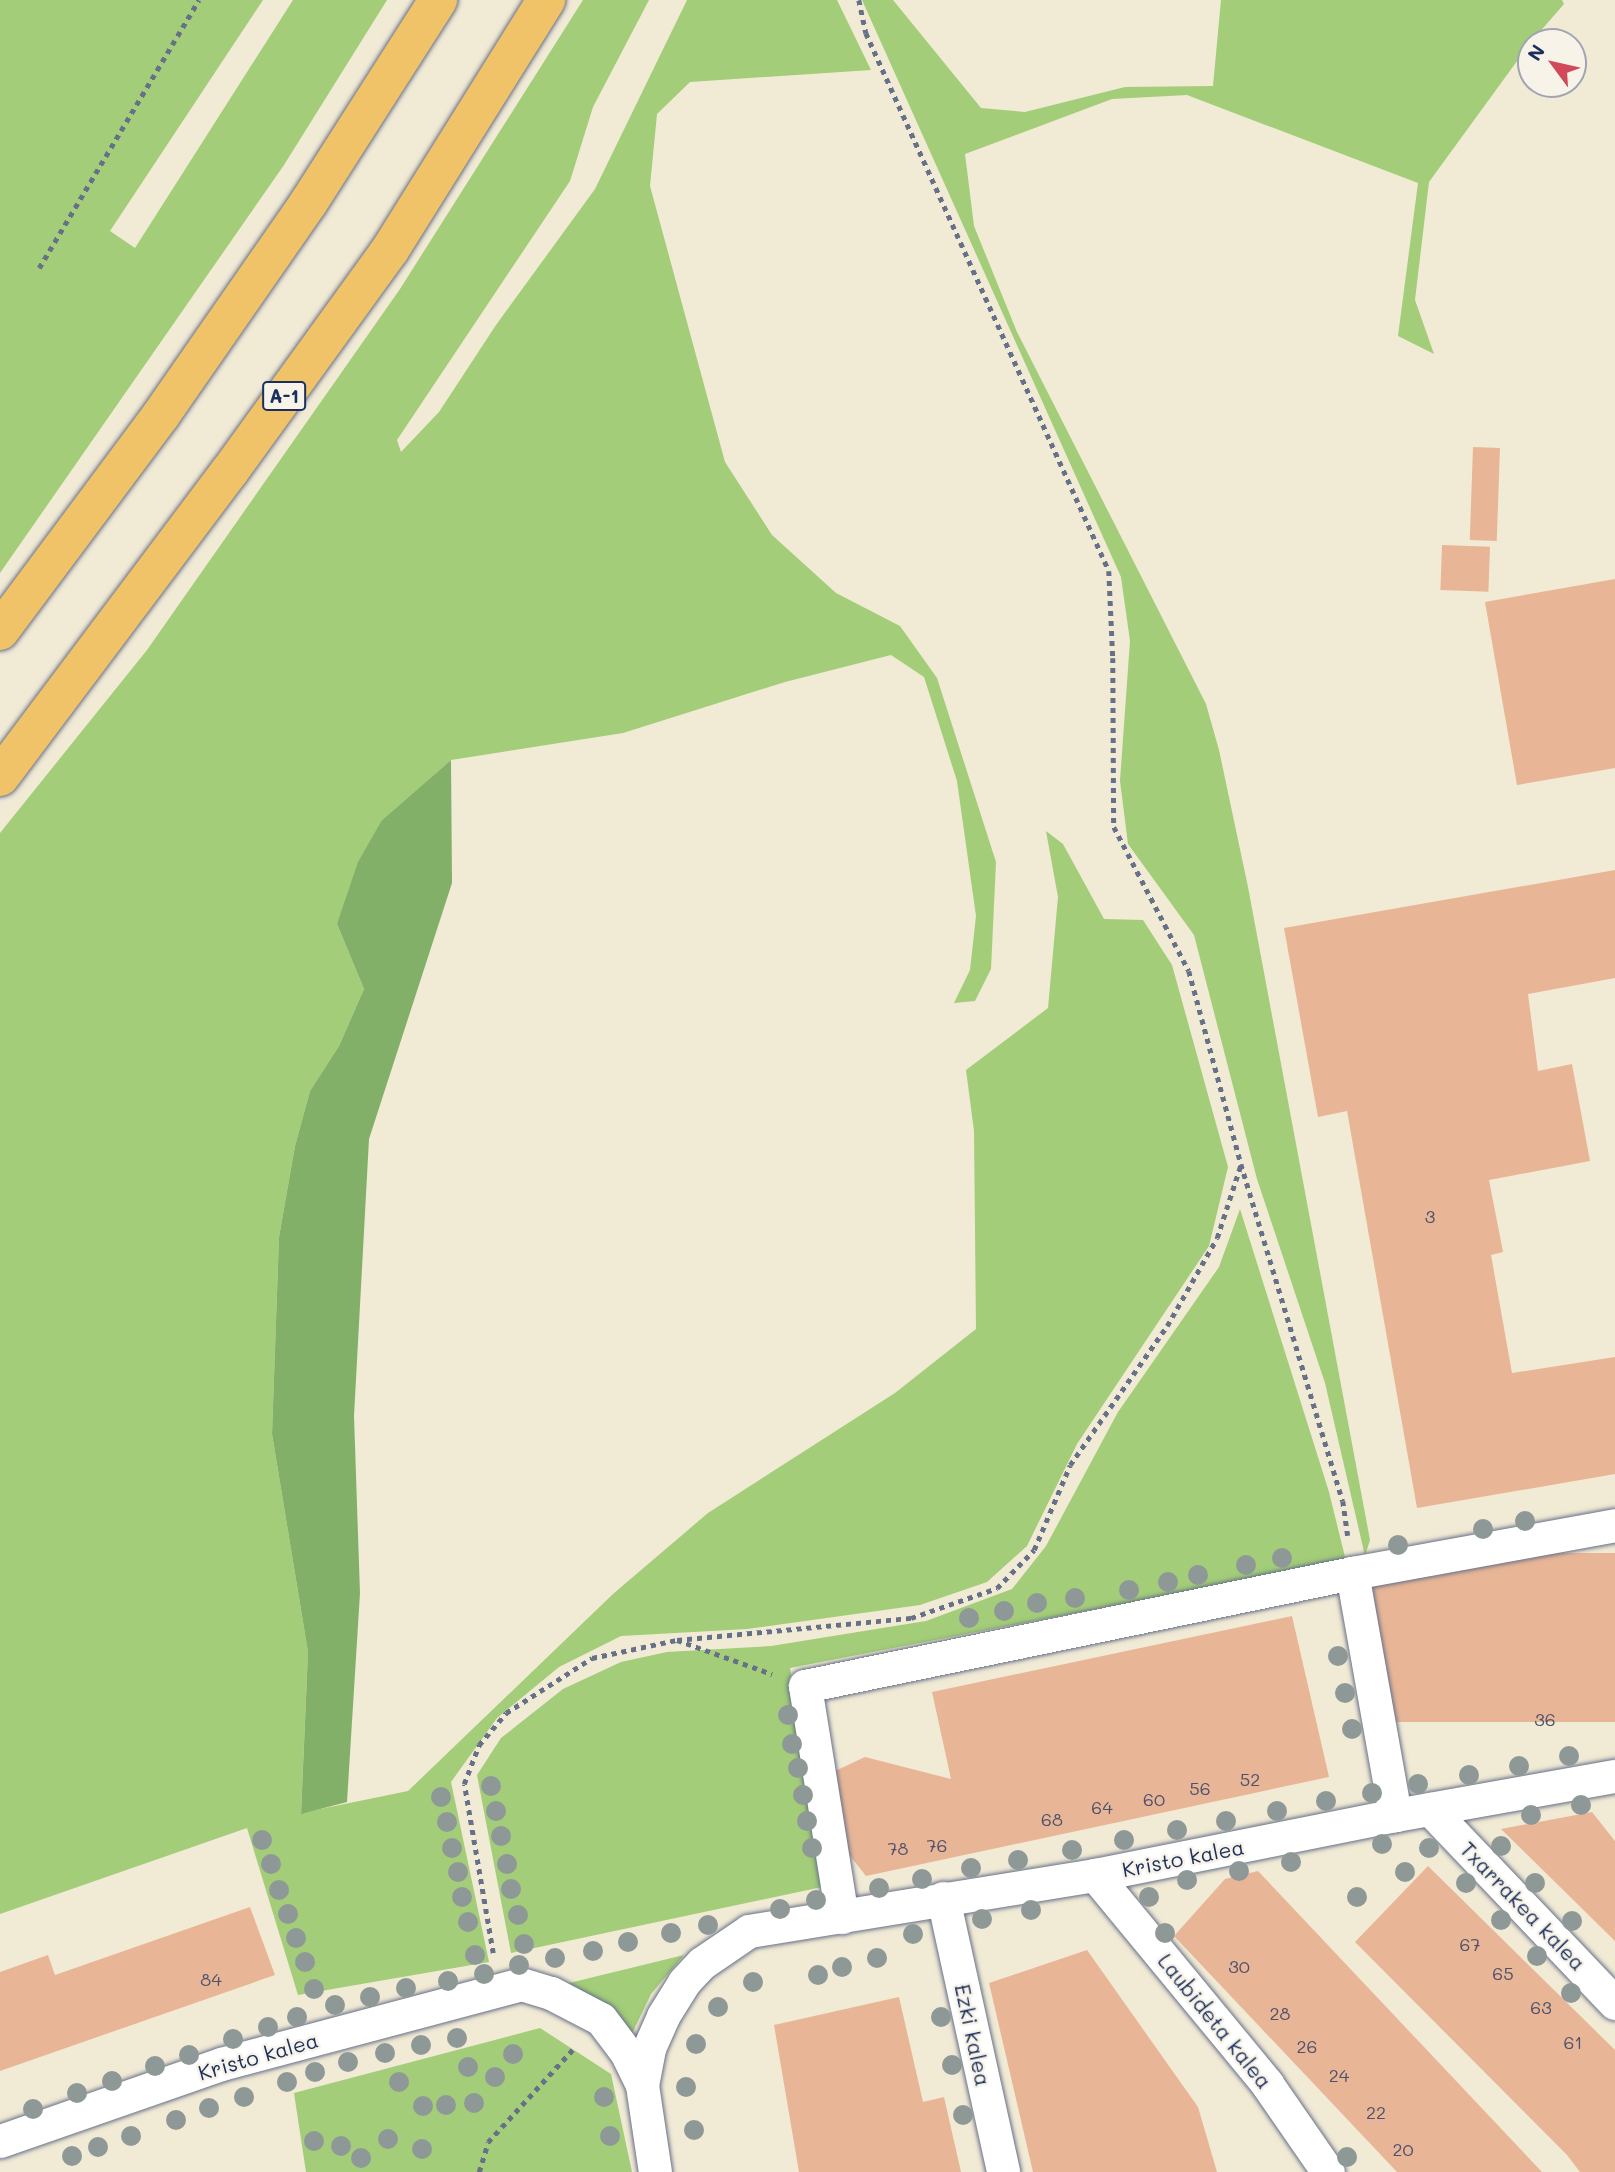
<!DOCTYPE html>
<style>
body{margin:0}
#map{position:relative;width:1615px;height:2172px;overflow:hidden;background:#f1ead5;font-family:Mali,sans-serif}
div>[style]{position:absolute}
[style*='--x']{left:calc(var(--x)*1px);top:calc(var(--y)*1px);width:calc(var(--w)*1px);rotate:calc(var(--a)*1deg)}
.green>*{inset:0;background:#a3cd78}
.forest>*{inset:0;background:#82b068}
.building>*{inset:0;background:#e8b696;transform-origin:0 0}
.path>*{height:4.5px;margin-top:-2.25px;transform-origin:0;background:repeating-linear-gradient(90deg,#667088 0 5px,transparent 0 10px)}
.roads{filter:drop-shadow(0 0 2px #667088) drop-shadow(0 0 2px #667088)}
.street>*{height:33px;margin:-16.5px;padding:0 16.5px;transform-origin:16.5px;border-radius:16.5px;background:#fff}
.highway>*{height:38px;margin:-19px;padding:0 19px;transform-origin:19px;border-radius:19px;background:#f1c369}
.trees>*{width:20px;height:20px;margin:-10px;border-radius:50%;background:#8e9997}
span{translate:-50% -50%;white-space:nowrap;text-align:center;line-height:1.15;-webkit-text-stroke:5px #f7f3e8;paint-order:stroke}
.number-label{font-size:18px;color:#4e516c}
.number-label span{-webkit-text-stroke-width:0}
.shield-label span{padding:2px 5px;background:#f7f3e8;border:2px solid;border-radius:5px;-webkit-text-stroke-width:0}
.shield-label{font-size:19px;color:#1b2f5e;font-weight:700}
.street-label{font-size:21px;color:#1b2f5e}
.north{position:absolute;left:1517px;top:28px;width:70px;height:70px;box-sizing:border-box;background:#f7f3e8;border:2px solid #9fa5b1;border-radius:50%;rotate:303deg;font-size:19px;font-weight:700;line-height:28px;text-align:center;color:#1b2f5e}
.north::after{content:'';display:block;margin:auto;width:24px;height:32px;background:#d1495b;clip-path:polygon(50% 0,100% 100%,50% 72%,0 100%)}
</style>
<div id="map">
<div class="green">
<i style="clip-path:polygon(0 0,263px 0,110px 231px,135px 248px,293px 0,387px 0,284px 165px,0 573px)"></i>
<i style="clip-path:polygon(583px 0,649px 0,593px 107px,570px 181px,397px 440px,401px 452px,439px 412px,496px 325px,595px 189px,687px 0,837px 0,871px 70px,690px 82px,657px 114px,650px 186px,725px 462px,772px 535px,836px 593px,900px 626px,937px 678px,996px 862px,991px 969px,975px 1001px,954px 1003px,970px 970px,976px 916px,957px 781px,924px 677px,891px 655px,785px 682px,623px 733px,451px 760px,382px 820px,337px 924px,364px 989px,339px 1046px,310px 1091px,295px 1146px,279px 1237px,272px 1434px,308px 1652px,301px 1813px,408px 1791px,613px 1594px,708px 1513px,895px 1393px,976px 1329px,974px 1131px,966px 1070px,1048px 1008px,1058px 897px,1046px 831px,1063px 844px,1104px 919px,1143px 920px,1172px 965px,1228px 1167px,1209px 1246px,1077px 1444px,1027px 1546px,987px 1582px,920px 1605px,747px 1629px,621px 1636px,559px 1667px,497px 1718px,451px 1782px,489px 1962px,298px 1995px,247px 1828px,0 1914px,0 833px,147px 650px,400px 289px)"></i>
<i style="clip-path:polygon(862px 0,893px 0,981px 108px,1025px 112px,1125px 87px,1213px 86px,1221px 0,1562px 0,1564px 4px,1531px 42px,1429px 182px,1415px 300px,1434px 354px,1398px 336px,1418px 183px,1187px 95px,1112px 99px,965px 154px,974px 226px,1017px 332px,1206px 704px,1219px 750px,1248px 887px,1370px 1540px,1365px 1556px,1325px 1383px,1257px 1179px,1194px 935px,1128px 844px,1120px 781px,1130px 641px,1121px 577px)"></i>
<i style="clip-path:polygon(1240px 1209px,1329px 1492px,1346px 1561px,790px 1668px,827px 1886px,511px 1953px,477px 1775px,501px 1738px,563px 1689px,621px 1662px,667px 1652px,771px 1646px,926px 1621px,1012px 1589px,1046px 1546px,1118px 1412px,1219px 1267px)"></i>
<i style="clip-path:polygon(684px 1955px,651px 1994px,630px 2038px,565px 1984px)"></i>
<i style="clip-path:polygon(540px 2028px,611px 2074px,632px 2172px,306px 2172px,294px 2093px)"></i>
</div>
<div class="forest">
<i style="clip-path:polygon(451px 760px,452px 883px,369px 1139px,354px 1416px,360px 1593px,347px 1802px,301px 1814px,308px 1652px,272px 1434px,279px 1237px,295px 1146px,310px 1091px,339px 1046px,364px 989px,337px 924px,358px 862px,382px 820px)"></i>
</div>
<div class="building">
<i style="left:1473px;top:447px;width:27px;height:93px;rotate:2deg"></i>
<i style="left:1442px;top:545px;width:48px;height:45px;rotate:2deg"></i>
<i style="clip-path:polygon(1615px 579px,1615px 768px,1517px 785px,1485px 602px)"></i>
<i style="clip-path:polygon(1615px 870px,1615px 978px,1528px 994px,1538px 1071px,1572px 1064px,1590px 1161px,1489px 1180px,1503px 1252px,1491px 1255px,1512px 1373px,1615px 1357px,1615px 1474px,1417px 1508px,1347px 1111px,1318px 1117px,1284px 928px)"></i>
<i style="left:1615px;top:1553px;width:169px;height:242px;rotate:90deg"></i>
<i style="clip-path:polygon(1292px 1616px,1329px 1777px,866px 1876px,844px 1848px,833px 1772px,865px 1757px,951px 1779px,932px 1692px)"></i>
<i style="clip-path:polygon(1592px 1812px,1615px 1841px,1615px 1941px,1501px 1829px)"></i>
<i style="clip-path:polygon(1428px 1866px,1615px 2050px,1615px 2172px,1580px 2172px,1567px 2155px,1355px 1942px)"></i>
<i style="clip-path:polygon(1258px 1871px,1542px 2172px,1397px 2172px,1174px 1936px,1225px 1879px)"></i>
<i style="clip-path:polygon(250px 1907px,275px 1975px,0 2071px,0 1972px,48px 1955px,55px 1975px)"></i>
<i style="clip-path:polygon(1087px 1950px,1198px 2107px,1217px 2172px,1033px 2172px,989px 1983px)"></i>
<i style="clip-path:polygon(899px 1997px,923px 2102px,944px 2097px,961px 2172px,799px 2172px,774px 2025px)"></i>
</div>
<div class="path">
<i style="--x:859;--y:0;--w:34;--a:78"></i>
<i style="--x:866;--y:33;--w:590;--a:65.69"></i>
<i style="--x:1109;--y:571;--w:87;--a:87.4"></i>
<i style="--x:1113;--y:658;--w:169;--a:89.7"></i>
<i style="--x:1114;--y:827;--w:162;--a:62.5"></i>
<i style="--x:1189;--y:971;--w:200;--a:74.9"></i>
<i style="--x:1241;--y:1164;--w:352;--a:73.2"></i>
<i style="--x:1343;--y:1501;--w:35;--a:82"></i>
<i style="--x:39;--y:268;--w:312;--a:-59.2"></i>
<i style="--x:677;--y:1640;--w:235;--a:-5.4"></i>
<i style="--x:911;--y:1618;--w:91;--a:-19.2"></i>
<i style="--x:997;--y:1588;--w:53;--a:-45.8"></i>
<i style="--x:1034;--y:1550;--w:92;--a:-67"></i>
<i style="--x:1070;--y:1465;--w:169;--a:-55.1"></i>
<i style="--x:1167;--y:1326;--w:101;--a:-60.4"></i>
<i style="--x:1217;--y:1238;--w:78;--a:-72"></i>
<i style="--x:493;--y:1953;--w:171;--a:-99.7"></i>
<i style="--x:464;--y:1784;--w:42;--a:-69"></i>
<i style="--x:479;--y:1745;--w:42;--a:-49.8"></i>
<i style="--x:506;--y:1713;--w:102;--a:-32.6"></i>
<i style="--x:592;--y:1658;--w:87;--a:-12"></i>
<i style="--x:677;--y:1640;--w:101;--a:19.7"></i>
<i style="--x:479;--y:2172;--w:31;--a:-73"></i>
<i style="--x:488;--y:2142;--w:127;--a:-47.5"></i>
</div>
<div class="roads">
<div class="street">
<i style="--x:1352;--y:1573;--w:246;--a:79.9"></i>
<i style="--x:1430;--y:1809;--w:268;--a:46.4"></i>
<i style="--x:1095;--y:1875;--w:271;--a:50.5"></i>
<i style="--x:1267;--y:2084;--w:107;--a:55.3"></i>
<i style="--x:943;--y:1898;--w:280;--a:77.6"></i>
<i style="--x:842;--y:1917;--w:234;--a:-99.1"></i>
<i style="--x:805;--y:1686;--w:559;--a:-11.67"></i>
<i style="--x:1352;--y:1573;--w:267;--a:-10.3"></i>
<i style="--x:0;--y:2141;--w:234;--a:-19.2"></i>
<i style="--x:221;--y:2064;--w:310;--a:-14.9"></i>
<i style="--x:521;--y:1984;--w:31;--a:17"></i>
<i style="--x:551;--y:1993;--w:56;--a:27.5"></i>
<i style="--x:601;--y:2019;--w:41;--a:52.9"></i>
<i style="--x:626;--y:2052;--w:37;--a:64"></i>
<i style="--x:655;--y:2172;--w:88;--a:-98.5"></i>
<i style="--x:642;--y:2085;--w:38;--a:-79"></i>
<i style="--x:649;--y:2048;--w:35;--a:-66"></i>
<i style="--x:663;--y:2016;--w:40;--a:-58"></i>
<i style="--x:684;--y:1982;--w:26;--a:-47"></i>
<i style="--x:702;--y:1963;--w:57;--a:-34.2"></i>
<i style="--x:749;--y:1931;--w:351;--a:-9.2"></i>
<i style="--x:1095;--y:1875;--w:306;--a:-11.3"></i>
<i style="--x:1395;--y:1815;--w:223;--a:-10.1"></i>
</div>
<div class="highway">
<i style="--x:0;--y:631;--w:269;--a:-53.3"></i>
<i style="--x:161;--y:415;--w:259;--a:-55.2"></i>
<i style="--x:309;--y:202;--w:240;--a:-57.4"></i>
<i style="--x:0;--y:777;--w:383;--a:-53.1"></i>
<i style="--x:230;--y:471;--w:273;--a:-54.1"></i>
<i style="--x:390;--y:250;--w:295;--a:-58"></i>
</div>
</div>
<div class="trees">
<i style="left:1525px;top:1521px"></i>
<i style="left:1483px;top:1529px"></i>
<i style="left:1398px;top:1545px"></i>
<i style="left:1282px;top:1558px"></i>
<i style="left:1246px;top:1565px"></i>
<i style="left:1198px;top:1575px"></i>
<i style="left:1168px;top:1582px"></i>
<i style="left:1129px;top:1590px"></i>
<i style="left:1075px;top:1598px"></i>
<i style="left:1037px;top:1603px"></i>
<i style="left:1004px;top:1611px"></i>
<i style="left:969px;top:1618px"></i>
<i style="left:1338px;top:1656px"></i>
<i style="left:1345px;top:1693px"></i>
<i style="left:788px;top:1715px"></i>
<i style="left:1352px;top:1729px"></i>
<i style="left:792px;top:1744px"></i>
<i style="left:1569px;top:1756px"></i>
<i style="left:1519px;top:1766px"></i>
<i style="left:798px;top:1768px"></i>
<i style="left:1469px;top:1775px"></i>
<i style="left:1418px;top:1784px"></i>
<i style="left:491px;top:1786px"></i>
<i style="left:1372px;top:1793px"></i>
<i style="left:803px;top:1795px"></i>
<i style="left:441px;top:1797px"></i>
<i style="left:1326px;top:1801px"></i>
<i style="left:1581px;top:1805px"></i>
<i style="left:496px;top:1811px"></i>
<i style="left:1277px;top:1811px"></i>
<i style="left:1531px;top:1815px"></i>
<i style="left:807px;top:1821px"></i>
<i style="left:1226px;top:1821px"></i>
<i style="left:447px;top:1822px"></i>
<i style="left:1177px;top:1830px"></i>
<i style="left:501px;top:1836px"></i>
<i style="left:262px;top:1840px"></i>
<i style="left:1124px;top:1840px"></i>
<i style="left:1382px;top:1844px"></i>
<i style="left:1501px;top:1846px"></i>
<i style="left:452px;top:1848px"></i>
<i style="left:812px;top:1848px"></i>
<i style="left:1429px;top:1848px"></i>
<i style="left:1072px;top:1850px"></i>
<i style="left:1018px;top:1860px"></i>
<i style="left:1291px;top:1862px"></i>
<i style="left:271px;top:1864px"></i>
<i style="left:507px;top:1864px"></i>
<i style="left:971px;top:1868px"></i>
<i style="left:1239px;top:1871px"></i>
<i style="left:458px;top:1872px"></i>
<i style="left:1405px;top:1872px"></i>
<i style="left:922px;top:1879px"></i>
<i style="left:1187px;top:1880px"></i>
<i style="left:1466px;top:1883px"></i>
<i style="left:1535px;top:1883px"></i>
<i style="left:879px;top:1888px"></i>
<i style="left:511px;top:1889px"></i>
<i style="left:279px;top:1890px"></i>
<i style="left:462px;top:1897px"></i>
<i style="left:1149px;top:1897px"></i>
<i style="left:1357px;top:1897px"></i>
<i style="left:816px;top:1900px"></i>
<i style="left:780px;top:1909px"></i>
<i style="left:1031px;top:1910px"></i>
<i style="left:288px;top:1914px"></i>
<i style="left:518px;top:1915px"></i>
<i style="left:982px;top:1919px"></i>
<i style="left:1501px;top:1920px"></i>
<i style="left:1572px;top:1921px"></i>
<i style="left:468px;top:1922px"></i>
<i style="left:708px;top:1925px"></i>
<i style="left:671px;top:1933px"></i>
<i style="left:1165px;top:1933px"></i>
<i style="left:913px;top:1934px"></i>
<i style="left:296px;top:1938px"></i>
<i style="left:628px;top:1942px"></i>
<i style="left:524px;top:1944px"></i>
<i style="left:593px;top:1951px"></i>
<i style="left:475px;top:1955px"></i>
<i style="left:1537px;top:1956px"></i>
<i style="left:555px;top:1958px"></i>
<i style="left:877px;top:1958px"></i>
<i style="left:305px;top:1962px"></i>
<i style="left:519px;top:1965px"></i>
<i style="left:842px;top:1967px"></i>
<i style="left:484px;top:1974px"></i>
<i style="left:818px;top:1975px"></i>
<i style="left:448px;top:1981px"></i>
<i style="left:753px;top:1982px"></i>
<i style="left:406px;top:1988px"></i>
<i style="left:314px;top:1989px"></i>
<i style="left:1571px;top:1993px"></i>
<i style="left:370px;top:1997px"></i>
<i style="left:335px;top:2005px"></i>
<i style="left:718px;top:2007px"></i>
<i style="left:297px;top:2017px"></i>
<i style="left:941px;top:2017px"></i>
<i style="left:268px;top:2027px"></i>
<i style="left:457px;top:2038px"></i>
<i style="left:233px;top:2039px"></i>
<i style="left:696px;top:2044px"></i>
<i style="left:421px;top:2045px"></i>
<i style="left:385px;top:2053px"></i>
<i style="left:513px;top:2054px"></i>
<i style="left:189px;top:2055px"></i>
<i style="left:348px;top:2062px"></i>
<i style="left:952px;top:2065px"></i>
<i style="left:155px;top:2066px"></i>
<i style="left:468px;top:2067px"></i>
<i style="left:315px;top:2072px"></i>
<i style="left:495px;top:2077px"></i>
<i style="left:112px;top:2081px"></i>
<i style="left:287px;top:2082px"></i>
<i style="left:399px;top:2082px"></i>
<i style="left:686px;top:2087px"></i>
<i style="left:77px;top:2093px"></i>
<i style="left:244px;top:2097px"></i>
<i style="left:604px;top:2097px"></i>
<i style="left:474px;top:2103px"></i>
<i style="left:446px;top:2105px"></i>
<i style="left:423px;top:2106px"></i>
<i style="left:209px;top:2108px"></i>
<i style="left:33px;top:2109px"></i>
<i style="left:963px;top:2115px"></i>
<i style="left:176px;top:2120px"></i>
<i style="left:694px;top:2130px"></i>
<i style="left:131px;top:2136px"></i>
<i style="left:610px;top:2136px"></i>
<i style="left:388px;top:2139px"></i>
<i style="left:314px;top:2141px"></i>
<i style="left:341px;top:2146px"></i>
<i style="left:98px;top:2147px"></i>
<i style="left:422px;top:2149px"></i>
<i style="left:72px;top:2156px"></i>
<i style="left:1347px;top:2157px"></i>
<i style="left:361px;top:2158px"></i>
</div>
<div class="number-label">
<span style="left:1430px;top:1216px">3</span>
<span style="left:1545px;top:1719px">36</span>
<span style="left:1250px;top:1779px">52</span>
<span style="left:1200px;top:1788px">56</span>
<span style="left:1154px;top:1799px">60</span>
<span style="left:1102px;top:1807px">64</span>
<span style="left:1052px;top:1819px">68</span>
<span style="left:937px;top:1845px">76</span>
<span style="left:898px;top:1848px">78</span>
<span style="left:1470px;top:1944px">67</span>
<span style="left:1239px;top:1966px">30</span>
<span style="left:1503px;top:1973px">65</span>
<span style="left:211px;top:1979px">84</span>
<span style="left:1541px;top:2007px">63</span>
<span style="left:1280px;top:2013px">28</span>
<span style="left:1573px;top:2042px">61</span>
<span style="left:1307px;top:2046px">26</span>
<span style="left:1339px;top:2075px">24</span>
<span style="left:1376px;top:2112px">22</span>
<span style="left:1403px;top:2149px">20</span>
</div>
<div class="shield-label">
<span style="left:284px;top:396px">A-1</span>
</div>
<div class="street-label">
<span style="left:1183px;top:1858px;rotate:-11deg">Kristo kalea</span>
<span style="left:1523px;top:1906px;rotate:46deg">Txarrakea kalea</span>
<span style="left:1215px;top:2021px;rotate:51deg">Laubideta kalea</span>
<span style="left:973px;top:2035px;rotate:78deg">Ezki kalea</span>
<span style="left:258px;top:2056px;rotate:-16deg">Kristo kalea</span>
</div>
<div class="north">N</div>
</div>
